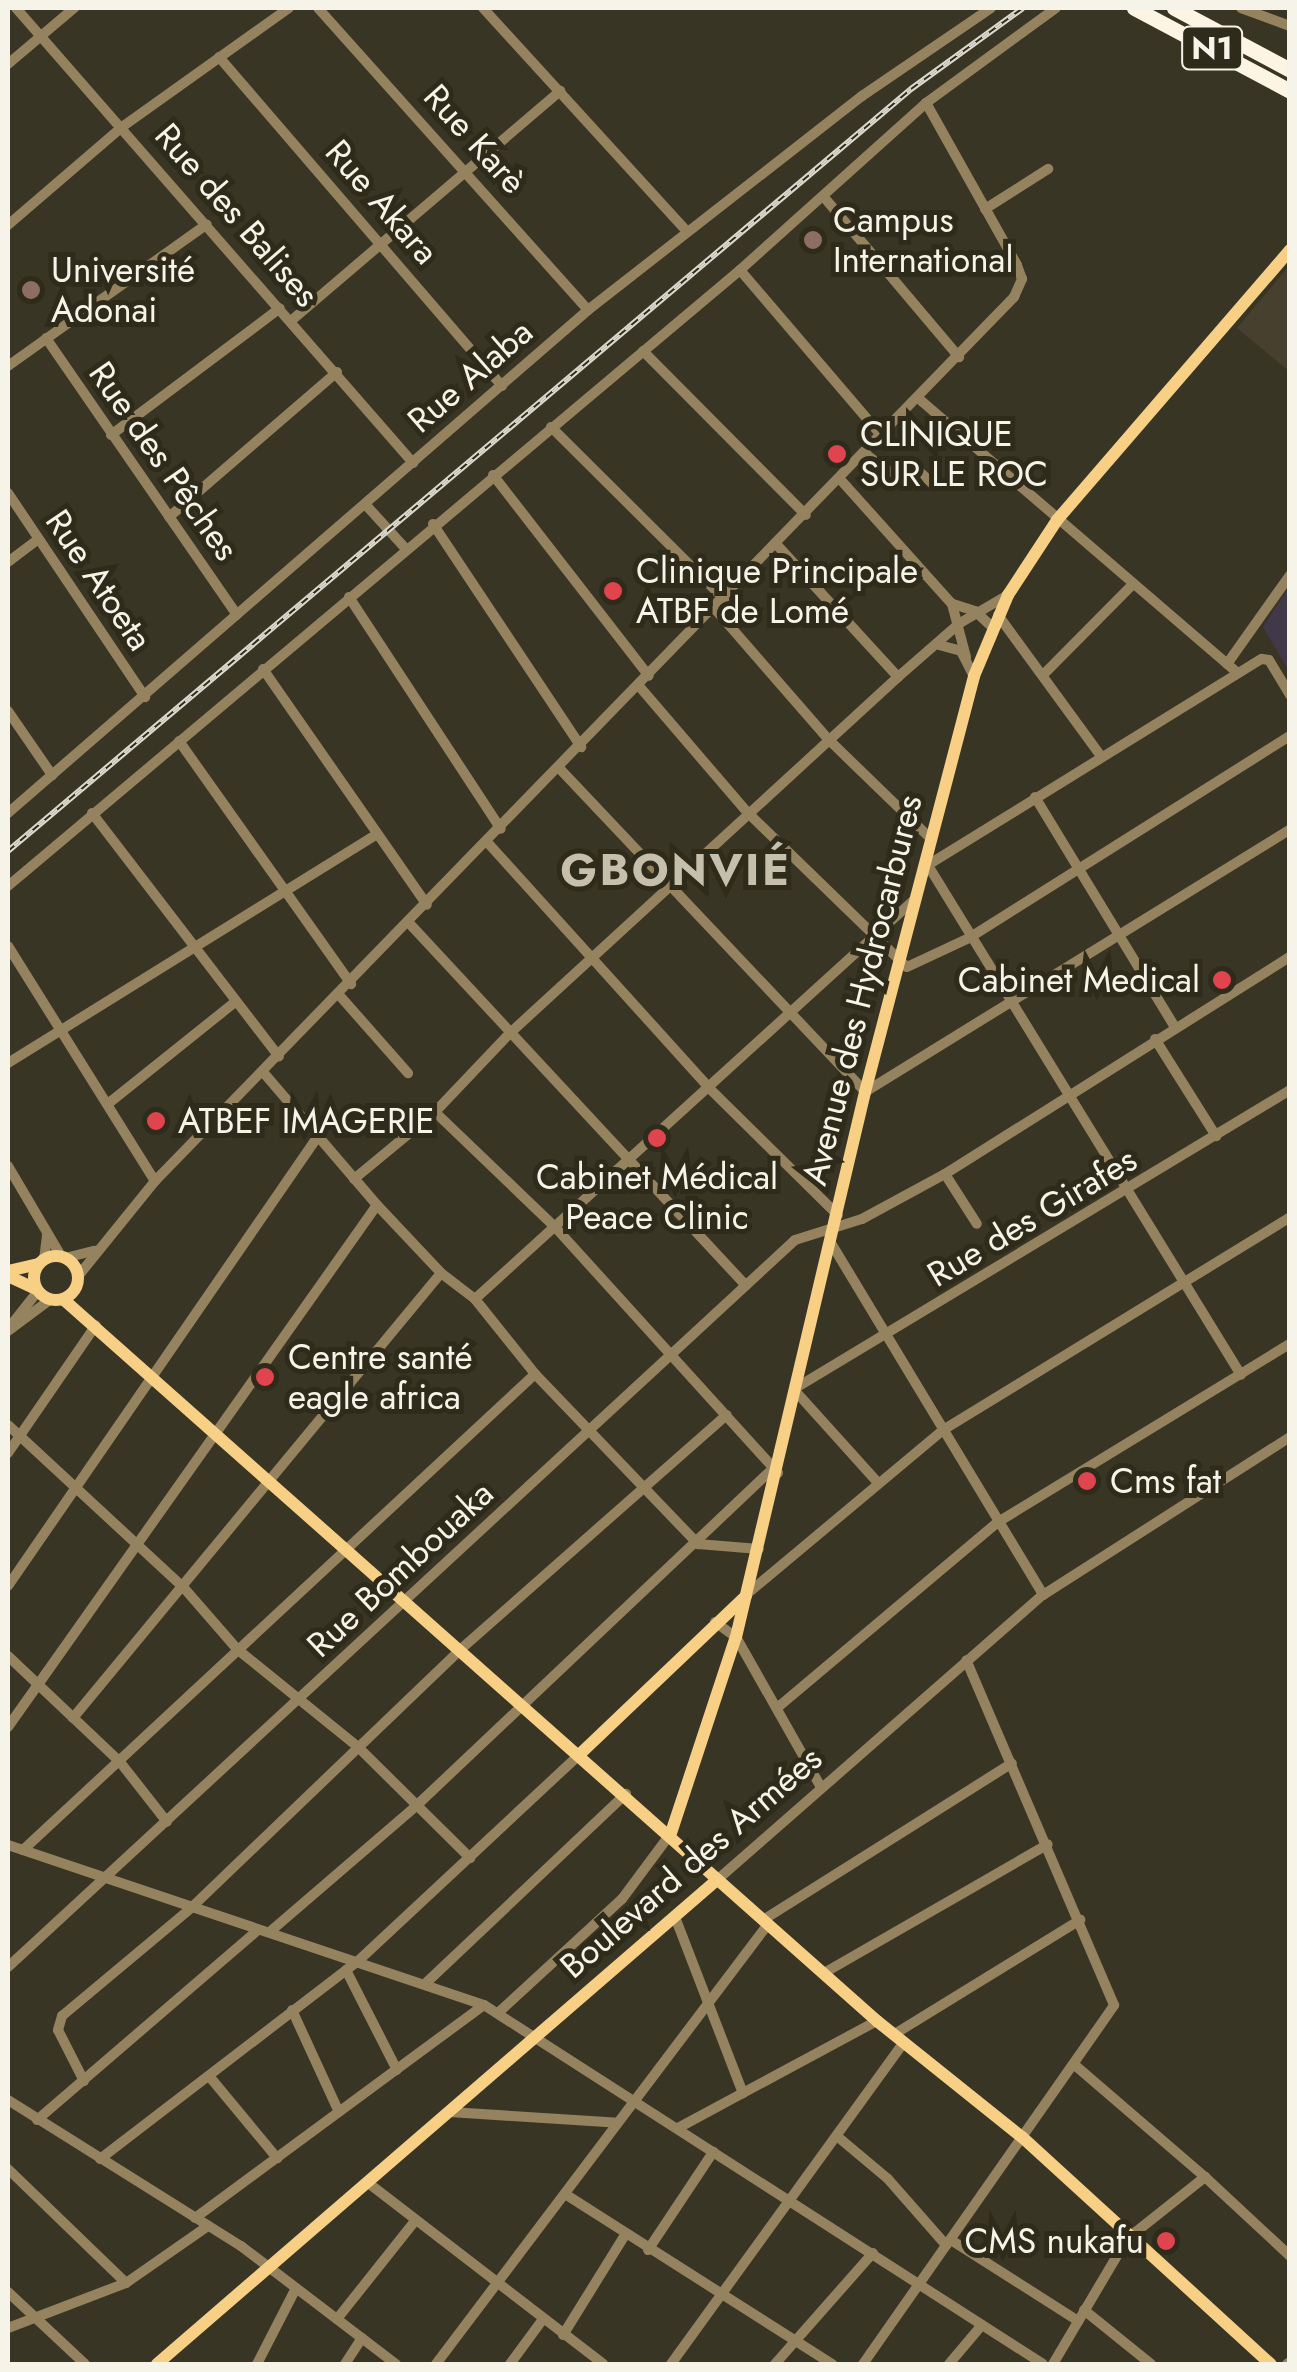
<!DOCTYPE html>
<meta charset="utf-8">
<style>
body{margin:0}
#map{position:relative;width:1297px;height:2372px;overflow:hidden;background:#393525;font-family:Jost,sans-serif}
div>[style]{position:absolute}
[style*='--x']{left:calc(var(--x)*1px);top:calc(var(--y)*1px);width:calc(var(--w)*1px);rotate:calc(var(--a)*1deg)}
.commercial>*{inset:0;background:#47402e}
.education>*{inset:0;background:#413849}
.minor>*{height:10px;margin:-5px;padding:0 5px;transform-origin:5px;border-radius:5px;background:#95825f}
.major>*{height:12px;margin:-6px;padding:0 6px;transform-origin:6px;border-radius:6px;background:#f7cf85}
.major>.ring{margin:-6px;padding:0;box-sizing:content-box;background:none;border:12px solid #f7cf85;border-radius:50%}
.highway>*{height:15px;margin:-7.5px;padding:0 7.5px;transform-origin:7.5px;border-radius:7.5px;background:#fdf4e3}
.rail>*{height:6px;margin-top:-3px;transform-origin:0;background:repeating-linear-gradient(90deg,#2f2b1b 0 8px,#dddacf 0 16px);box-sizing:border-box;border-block:2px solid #dddacf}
.dots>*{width:28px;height:28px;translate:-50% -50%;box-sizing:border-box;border:5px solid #2f2b1b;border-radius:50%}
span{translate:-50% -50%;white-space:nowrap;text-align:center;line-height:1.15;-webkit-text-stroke:10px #2f2b1b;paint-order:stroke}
.shield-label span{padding:2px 8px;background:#2f2b1b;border:2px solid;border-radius:8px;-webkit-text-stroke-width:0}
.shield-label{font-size:32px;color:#f6f3e9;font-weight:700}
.street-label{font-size:35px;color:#f6f3e9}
.poi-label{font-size:35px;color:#f6f3e9}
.left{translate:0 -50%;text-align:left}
.right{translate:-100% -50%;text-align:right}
.district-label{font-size:45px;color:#c5bfac;font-weight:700;letter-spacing:2.5px}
.frame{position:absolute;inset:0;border:10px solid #f6f3e9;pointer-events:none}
</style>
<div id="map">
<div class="commercial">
<i style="clip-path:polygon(1289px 266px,1289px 371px,1237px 328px)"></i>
</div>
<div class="education">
<i style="clip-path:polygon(1289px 587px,1289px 671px,1263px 627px)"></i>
</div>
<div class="minor">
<i style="--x:16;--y:8;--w:604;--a:48.89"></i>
<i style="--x:318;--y:8;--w:405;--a:48.2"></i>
<i style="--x:483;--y:8;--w:301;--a:47.6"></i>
<i style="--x:1241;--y:8;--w:52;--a:20.2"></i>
<i style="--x:219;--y:57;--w:434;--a:49.3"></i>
<i style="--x:8;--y:64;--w:87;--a:-40.3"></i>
<i style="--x:823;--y:196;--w:211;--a:49.8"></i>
<i style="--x:985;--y:209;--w:75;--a:-32.4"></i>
<i style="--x:8;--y:225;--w:150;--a:-40.7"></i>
<i style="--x:122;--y:127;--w:205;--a:-35.5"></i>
<i style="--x:740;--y:270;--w:218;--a:49.5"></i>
<i style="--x:292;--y:320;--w:353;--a:-40.5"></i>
<i style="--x:46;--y:338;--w:336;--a:55.4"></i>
<i style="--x:643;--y:351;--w:231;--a:45.2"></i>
<i style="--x:8;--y:366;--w:244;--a:-35.5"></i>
<i style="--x:918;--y:398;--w:421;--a:40.7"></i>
<i style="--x:551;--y:427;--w:244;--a:44.8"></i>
<i style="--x:111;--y:435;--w:211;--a:-36.9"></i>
<i style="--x:864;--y:453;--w:32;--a:36"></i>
<i style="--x:890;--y:472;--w:24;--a:-15"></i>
<i style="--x:913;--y:466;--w:28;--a:42"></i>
<i style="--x:493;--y:475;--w:254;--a:52.2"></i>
<i style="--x:839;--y:478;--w:169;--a:48.1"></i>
<i style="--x:952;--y:604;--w:55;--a:75.2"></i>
<i style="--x:8;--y:493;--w:246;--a:56.1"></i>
<i style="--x:365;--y:504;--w:59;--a:47.7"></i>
<i style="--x:169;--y:517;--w:222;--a:-40.8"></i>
<i style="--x:433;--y:524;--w:268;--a:56.4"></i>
<i style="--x:777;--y:545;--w:179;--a:47.5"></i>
<i style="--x:8;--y:562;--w:38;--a:-37"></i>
<i style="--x:349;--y:597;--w:277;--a:56.8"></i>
<i style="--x:953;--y:604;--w:23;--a:18"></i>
<i style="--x:975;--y:611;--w:26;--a:43"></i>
<i style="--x:715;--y:609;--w:174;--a:49"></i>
<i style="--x:829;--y:740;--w:139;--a:44.1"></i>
<i style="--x:998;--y:615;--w:175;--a:53.9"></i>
<i style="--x:939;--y:645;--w:23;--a:15"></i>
<i style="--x:961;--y:651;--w:28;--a:63"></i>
<i style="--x:1227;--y:664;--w:109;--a:-54.7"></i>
<i style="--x:263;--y:669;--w:287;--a:55.2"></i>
<i style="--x:1043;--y:675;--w:127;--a:-45.3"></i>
<i style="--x:639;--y:686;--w:167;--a:49.4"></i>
<i style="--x:748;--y:813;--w:221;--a:44.1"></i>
<i style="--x:907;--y:967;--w:68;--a:-25.1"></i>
<i style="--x:969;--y:938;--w:379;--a:-32.2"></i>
<i style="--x:8;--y:711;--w:78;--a:55.5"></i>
<i style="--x:179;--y:741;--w:298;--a:54.7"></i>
<i style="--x:560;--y:769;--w:444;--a:46.6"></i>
<i style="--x:865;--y:1092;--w:499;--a:-31.7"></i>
<i style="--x:1035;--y:797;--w:269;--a:58.7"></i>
<i style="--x:8;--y:813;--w:768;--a:-40.93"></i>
<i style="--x:588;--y:310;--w:348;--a:-38"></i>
<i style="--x:862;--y:96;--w:156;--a:-34.3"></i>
<i style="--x:92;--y:813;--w:307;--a:52.5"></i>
<i style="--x:488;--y:843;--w:330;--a:47.9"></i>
<i style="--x:709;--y:1088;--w:181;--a:44.6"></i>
<i style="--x:929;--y:867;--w:596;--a:58.44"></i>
<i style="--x:923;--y:868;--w:398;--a:-31.7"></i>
<i style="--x:1262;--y:659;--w:7;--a:8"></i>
<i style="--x:1269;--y:660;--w:41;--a:59"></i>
<i style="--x:8;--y:886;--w:957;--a:-40.08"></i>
<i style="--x:740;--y:270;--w:250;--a:-41.9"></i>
<i style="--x:926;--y:103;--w:161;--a:-36.2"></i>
<i style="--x:409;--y:923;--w:492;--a:47.1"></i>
<i style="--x:8;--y:946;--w:277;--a:58"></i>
<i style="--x:340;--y:996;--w:103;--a:48.6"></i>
<i style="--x:1155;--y:1039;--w:115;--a:57.8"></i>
<i style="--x:8;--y:1063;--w:434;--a:-31.8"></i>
<i style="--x:263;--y:1072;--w:175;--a:49.4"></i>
<i style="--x:377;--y:1205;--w:93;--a:46.7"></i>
<i style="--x:441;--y:1273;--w:43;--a:37.4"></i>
<i style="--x:475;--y:1299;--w:96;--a:51.3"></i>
<i style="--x:535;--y:1374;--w:236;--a:46.2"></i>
<i style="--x:698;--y:1544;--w:61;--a:4.7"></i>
<i style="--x:109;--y:1103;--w:161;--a:-38.7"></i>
<i style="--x:435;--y:1112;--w:166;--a:43.8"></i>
<i style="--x:555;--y:1227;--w:332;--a:47.8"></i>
<i style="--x:8;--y:1166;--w:104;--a:59.5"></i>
<i style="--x:945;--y:1174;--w:59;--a:57.4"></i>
<i style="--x:354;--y:1179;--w:105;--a:-39.6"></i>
<i style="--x:435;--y:1112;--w:108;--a:-46.5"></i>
<i style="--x:509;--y:1034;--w:528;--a:-42.54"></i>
<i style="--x:898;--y:677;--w:82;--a:-41.1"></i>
<i style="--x:960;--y:623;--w:56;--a:-30.3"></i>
<i style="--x:831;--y:1243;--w:411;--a:58.9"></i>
<i style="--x:65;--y:1258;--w:30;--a:-14"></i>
<i style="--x:44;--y:1260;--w:25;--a:-83"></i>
<i style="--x:79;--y:1275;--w:121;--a:-51"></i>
<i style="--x:155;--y:1181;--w:1233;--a:-45.82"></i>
<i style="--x:1014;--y:297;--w:20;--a:-66"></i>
<i style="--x:1022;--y:279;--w:15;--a:-110"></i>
<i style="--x:1017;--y:265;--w:186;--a:-119.3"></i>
<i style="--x:475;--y:1299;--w:593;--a:-42.27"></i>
<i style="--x:11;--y:1325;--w:43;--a:-51.5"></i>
<i style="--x:8;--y:1331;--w:54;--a:-36.7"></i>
<i style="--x:799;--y:1386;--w:573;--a:-31.08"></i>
<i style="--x:798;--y:1394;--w:120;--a:48"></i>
<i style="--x:8;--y:1425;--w:240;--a:42.8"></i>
<i style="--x:184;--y:1588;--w:81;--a:49"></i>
<i style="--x:237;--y:1649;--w:156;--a:39"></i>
<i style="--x:358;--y:1747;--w:158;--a:44.7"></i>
<i style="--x:8;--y:1453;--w:155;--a:-55.5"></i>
<i style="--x:8;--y:1586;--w:543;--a:-55.43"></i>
<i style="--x:747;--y:1594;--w:256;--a:-39.9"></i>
<i style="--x:943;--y:1430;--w:407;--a:-31.5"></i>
<i style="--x:715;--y:1622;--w:26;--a:36"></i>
<i style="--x:736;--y:1637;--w:172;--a:60.5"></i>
<i style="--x:8;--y:1656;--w:154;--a:43.4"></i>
<i style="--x:120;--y:1762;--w:76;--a:51.9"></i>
<i style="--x:777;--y:1708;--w:289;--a:-40.1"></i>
<i style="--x:998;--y:1522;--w:342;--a:-31.4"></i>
<i style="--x:73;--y:1718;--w:577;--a:-50.41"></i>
<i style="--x:8;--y:1727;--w:639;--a:-54.74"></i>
<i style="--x:8;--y:1845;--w:502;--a:18.58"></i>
<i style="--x:484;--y:2005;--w:664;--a:32.71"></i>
<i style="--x:23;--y:1850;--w:699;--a:-42.91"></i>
<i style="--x:717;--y:1880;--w:433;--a:-41.2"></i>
<i style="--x:1043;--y:1595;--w:293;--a:-32.6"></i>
<i style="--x:675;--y:1917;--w:189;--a:68.9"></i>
<i style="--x:763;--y:1920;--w:294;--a:-32.2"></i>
<i style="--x:272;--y:1930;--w:189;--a:-40.7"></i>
<i style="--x:415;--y:1807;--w:493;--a:-43.4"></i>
<i style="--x:8;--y:1967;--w:1071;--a:-42.73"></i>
<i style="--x:795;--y:1240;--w:70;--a:-17.4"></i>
<i style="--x:862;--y:1219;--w:94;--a:-28.5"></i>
<i style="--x:945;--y:1174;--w:408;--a:-32.2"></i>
<i style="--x:346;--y:1970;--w:112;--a:63"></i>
<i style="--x:824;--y:1973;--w:258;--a:-29.9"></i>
<i style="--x:427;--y:1982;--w:274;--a:-43.4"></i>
<i style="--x:292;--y:2010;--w:112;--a:65.3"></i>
<i style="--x:498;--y:2013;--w:168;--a:-42.6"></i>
<i style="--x:622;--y:1899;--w:82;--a:-53.4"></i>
<i style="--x:893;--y:2035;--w:220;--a:-31.6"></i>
<i style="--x:209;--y:2076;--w:107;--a:50.3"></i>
<i style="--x:84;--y:2081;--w:57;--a:-117"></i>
<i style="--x:58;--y:2030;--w:15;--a:-74"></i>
<i style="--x:62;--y:2016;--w:168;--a:-39.9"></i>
<i style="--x:191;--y:1908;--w:374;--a:-43.8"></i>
<i style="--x:461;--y:1649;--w:354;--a:-41.4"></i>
<i style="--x:8;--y:2100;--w:275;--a:32.1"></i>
<i style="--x:241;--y:2246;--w:195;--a:37.3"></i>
<i style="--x:450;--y:2112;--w:168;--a:3.7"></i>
<i style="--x:37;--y:2120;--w:291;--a:-40.7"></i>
<i style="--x:678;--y:2128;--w:226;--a:-28.3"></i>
<i style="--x:838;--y:2137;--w:65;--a:40"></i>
<i style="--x:888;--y:2179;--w:88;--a:48.7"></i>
<i style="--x:100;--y:2159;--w:324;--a:-37.5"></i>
<i style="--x:357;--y:1962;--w:305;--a:-43"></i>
<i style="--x:8;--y:2169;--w:164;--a:44"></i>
<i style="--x:1205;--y:2177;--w:116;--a:42.9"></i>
<i style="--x:367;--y:2182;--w:298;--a:37.6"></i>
<i style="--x:565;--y:2194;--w:317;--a:32.5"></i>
<i style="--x:195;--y:2218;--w:359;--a:-36.4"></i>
<i style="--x:951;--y:2240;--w:151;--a:32.5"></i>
<i style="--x:648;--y:2250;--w:118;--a:-56.4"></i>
<i style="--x:8;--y:2292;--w:105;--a:43.1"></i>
<i style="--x:1084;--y:2310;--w:86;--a:38.9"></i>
<i style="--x:337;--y:2319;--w:125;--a:-51.5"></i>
<i style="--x:8;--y:2328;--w:126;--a:-20.9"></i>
<i style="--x:126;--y:2283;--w:100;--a:-34.8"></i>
<i style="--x:563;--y:2335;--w:118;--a:-58.2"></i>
<i style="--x:257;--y:2364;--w:85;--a:-62.8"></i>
<i style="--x:345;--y:2364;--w:31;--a:-57"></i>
<i style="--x:436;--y:2364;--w:551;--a:-52.96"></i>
<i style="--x:510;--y:2364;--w:56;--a:-53.7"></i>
<i style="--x:671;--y:2364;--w:395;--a:-54.1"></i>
<i style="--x:775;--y:2364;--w:148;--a:-48.6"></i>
<i style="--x:863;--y:2364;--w:438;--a:-55"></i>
<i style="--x:1114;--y:2005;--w:375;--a:-113.2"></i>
<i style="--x:949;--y:2364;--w:51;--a:-49.8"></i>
<i style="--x:1053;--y:2364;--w:145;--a:-59.4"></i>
<i style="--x:1127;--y:2239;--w:100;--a:-38.5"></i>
<i style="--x:1205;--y:2177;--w:172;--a:-139.3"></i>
<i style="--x:1287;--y:2364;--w:4;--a:-34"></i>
</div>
<div class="major">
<i class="ring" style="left:34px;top:1256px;width:32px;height:32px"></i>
<i style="--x:8;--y:1271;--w:32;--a:-13"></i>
<i style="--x:8;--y:1276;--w:31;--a:25"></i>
<i style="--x:63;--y:1299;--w:1088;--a:41.57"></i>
<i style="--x:877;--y:2021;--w:186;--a:38.7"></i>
<i style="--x:1022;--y:2137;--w:337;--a:42.4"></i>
<i style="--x:580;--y:1754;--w:229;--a:-43.6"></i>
<i style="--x:671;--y:1833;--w:206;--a:-71.7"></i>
<i style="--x:736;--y:1637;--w:560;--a:-76.68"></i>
<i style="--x:865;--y:1092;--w:430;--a:-75.3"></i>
<i style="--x:974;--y:676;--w:88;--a:-67.2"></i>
<i style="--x:1008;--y:595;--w:90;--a:-56.8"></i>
<i style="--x:1057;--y:520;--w:357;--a:-49.2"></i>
<i style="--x:157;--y:2364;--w:740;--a:-40.84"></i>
</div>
<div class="highway">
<i style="--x:1134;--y:8;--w:177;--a:28"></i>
<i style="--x:1174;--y:8;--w:132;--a:28.1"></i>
</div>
<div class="rail">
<i style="--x:8;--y:851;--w:1182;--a:-40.16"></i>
<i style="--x:911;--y:89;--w:138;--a:-35.9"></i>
</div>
<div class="dots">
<i style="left:813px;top:240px;background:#8d6e63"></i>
<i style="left:31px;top:290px;background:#8d6e63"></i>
<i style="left:837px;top:454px;background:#e0444e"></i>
<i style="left:613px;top:591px;background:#e0444e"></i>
<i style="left:1222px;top:980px;background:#e0444e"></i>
<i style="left:156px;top:1121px;background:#e0444e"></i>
<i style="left:657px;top:1138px;background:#e0444e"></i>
<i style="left:265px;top:1377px;background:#e0444e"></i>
<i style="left:1087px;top:1481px;background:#e0444e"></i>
<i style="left:1166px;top:2241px;background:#e0444e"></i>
</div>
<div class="shield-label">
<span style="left:1212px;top:48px">N1</span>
</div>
<div class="street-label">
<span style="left:475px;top:139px;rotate:48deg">Rue Karè</span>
<span style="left:382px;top:202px;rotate:49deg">Rue Akara</span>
<span style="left:237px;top:215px;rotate:49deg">Rue des Balises</span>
<span style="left:470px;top:376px;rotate:-41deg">Rue Alaba</span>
<span style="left:164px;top:461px;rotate:55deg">Rue des Pêches</span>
<span style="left:99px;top:580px;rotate:56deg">Rue Atoeta</span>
<span style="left:862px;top:990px;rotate:-76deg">Avenue des Hydrocarbures</span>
<span style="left:1032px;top:1217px;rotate:-31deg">Rue des Girafes</span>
<span style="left:400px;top:1569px;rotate:-43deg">Rue Bombouaka</span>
<span style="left:691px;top:1862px;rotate:-41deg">Boulevard des Armées</span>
</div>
<div class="poi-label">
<span class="left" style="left:833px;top:240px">Campus<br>International</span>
<span class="left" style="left:51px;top:290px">Université<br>Adonai</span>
<span class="left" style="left:860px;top:454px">CLINIQUE<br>SUR LE ROC</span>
<span class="left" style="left:636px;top:591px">Clinique Principale<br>ATBF de Lomé</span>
<span class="right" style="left:1200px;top:980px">Cabinet Medical</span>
<span class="left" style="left:178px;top:1121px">ATBEF IMAGERIE</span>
<span style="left:657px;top:1197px">Cabinet Médical<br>Peace Clinic</span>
<span class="left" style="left:288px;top:1377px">Centre santé<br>eagle africa</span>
<span class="left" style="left:1110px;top:1481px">Cms fat</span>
<span class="right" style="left:1144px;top:2241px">CMS nukafu</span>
</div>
<div class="district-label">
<span style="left:676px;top:870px">GBONVIÉ</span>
</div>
<div class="frame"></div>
</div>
